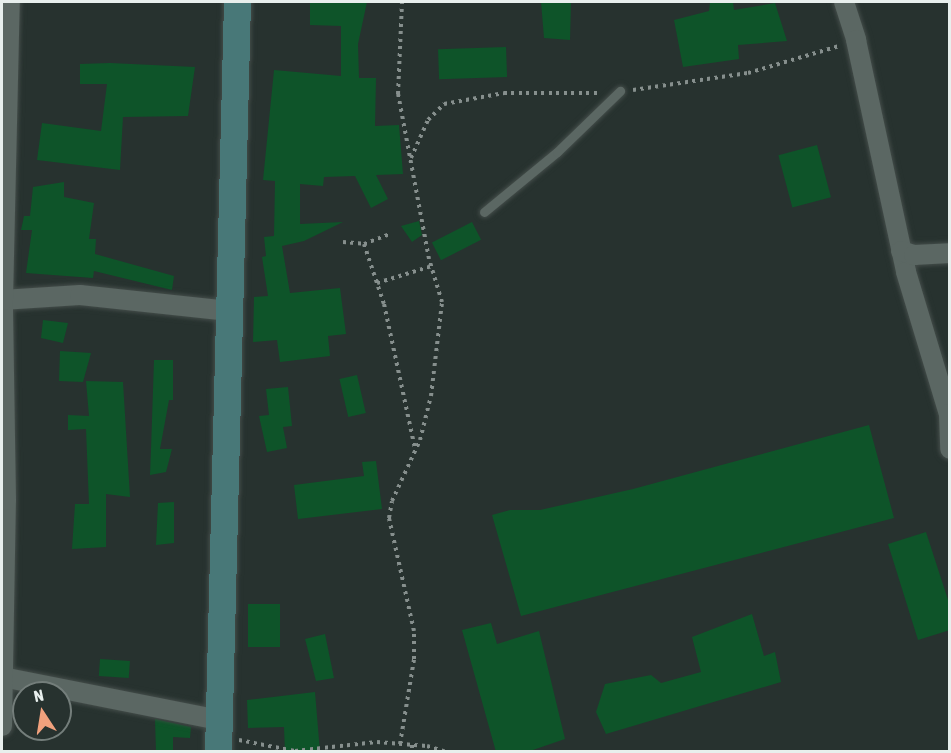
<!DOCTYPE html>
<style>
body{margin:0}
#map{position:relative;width:951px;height:753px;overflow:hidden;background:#27322f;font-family:"Asap Condensed",sans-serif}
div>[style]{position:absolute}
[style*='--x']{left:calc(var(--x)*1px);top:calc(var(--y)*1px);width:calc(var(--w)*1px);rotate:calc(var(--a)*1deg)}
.building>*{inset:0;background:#0e5429;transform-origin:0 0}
.path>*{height:4px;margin-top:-2px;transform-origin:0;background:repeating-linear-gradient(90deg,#868f8d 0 3px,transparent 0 7.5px)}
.roads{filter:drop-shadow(0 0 2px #444d4a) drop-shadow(0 0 2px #444d4a)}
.lane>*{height:9px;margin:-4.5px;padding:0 4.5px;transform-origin:4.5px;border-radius:4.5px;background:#5b6763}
.street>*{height:20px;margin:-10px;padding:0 10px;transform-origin:10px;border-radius:10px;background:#5b6763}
.secondary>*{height:27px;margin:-13.5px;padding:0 13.5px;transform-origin:13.5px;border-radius:13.5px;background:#487878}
span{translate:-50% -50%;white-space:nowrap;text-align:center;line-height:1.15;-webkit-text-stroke:4.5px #27322f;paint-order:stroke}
.frame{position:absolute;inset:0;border:3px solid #e8efed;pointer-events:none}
.north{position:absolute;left:12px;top:681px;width:60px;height:60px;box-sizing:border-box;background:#27322f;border:2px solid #747e7b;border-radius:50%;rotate:348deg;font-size:16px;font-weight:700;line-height:24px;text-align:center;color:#e8efed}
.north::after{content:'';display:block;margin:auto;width:21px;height:27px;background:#f1a17d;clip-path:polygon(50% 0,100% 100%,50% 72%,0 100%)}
</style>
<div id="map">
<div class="building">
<i style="clip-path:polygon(310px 2px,367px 2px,358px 44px,359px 78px,376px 78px,375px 126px,399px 125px,403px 174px,376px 175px,388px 199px,371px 208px,355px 176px,324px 177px,323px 186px,300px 184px,300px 224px,343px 222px,304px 241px,282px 246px,290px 293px,340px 288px,346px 334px,328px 336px,330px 356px,280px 362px,277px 340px,253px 342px,254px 297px,268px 296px,262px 257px,266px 256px,264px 237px,274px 236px,275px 181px,263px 180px,274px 70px,341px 76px,341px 26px,310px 25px)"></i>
<i style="clip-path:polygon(541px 2px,571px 2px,570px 40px,544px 38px)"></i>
<i style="clip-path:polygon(710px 2px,733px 2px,734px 10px,775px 3px,787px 41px,738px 45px,739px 59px,683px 67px,674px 20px,709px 11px)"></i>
<i style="left:506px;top:47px;width:30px;height:68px;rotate:88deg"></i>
<i style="clip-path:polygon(110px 63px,195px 67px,188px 116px,123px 117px,120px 170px,37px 160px,42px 123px,101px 131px,107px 84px,80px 84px,80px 64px)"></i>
<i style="left:817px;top:145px;width:54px;height:40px;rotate:75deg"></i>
<i style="clip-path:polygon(64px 182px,64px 197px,94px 203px,89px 239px,96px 239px,95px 254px,174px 276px,172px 290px,94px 271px,93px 278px,26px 273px,32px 230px,21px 230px,24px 216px,30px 216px,33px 187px)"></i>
<i style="clip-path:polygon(419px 221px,422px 235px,412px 242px,401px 226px)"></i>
<i style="left:472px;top:222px;width:20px;height:45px;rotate:63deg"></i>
<i style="clip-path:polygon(43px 320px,68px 323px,63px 343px,41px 338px)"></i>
<i style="clip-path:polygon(60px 351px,91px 353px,83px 382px,59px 381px)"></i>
<i style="clip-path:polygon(154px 360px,173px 360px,173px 400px,169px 400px,160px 449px,172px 449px,166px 472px,150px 475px,151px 449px,155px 449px,151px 449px)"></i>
<i style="left:357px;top:375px;width:39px;height:18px;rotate:77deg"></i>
<i style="clip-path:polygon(86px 381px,123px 382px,130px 497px,106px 494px,106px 547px,72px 549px,75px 504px,89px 504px,86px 429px,68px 430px,68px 415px,89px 416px)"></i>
<i style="clip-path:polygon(288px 387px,292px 426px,283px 427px,287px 448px,267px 452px,259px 416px,269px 415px,266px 389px)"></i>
<i style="clip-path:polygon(869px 425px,894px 518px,521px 616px,492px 515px,510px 510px,540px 510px,633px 489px)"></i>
<i style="clip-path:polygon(376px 461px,382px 509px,298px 519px,294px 485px,364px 476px,362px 462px)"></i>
<i style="clip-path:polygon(174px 502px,174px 543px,156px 545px,158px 503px)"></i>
<i style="clip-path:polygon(926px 532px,950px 606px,950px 630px,918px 640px,888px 544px)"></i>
<i style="left:248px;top:604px;width:32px;height:43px"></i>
<i style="clip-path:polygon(752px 614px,764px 656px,775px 652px,781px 682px,606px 734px,596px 712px,605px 684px,651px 675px,661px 683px,701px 672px,692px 637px)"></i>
<i style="clip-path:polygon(491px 623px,497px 644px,539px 631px,565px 739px,527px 752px,496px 752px,462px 630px)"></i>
<i style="clip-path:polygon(325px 634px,334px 678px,316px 681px,305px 639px)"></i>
<i style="left:100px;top:659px;width:30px;height:17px;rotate:4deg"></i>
<i style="clip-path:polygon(315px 692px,320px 752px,285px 752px,284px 727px,248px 728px,247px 700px)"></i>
<i style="clip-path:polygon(155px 719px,191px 727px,190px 738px,173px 737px,173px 752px,156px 752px)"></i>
</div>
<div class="path">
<i style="--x:633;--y:90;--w:116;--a:-8.4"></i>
<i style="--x:748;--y:73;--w:95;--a:-16.5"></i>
<i style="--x:411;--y:158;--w:42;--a:-65.9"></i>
<i style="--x:428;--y:120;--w:23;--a:-45"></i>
<i style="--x:444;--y:104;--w:61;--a:-10.4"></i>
<i style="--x:504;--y:93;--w:94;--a:0"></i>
<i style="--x:343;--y:242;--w:21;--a:5"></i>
<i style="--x:364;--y:244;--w:63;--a:71.6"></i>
<i style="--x:384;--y:304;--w:148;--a:77.9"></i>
<i style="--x:364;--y:244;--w:26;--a:-21"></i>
<i style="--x:377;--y:283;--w:58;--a:-17.2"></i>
<i style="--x:239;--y:740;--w:57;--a:11.1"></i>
<i style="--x:295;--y:751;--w:82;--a:-6.3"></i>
<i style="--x:377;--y:742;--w:50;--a:4.6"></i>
<i style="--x:427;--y:746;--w:21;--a:17"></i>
<i style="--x:400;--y:744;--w:86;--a:-80.6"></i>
<i style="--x:414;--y:659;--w:28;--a:-90"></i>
<i style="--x:414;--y:631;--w:116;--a:-102.5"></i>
<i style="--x:389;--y:518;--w:17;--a:-80"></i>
<i style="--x:392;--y:501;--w:67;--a:-65.3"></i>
<i style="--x:420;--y:440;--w:45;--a:-76"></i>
<i style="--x:431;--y:396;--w:95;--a:-83.3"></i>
<i style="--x:442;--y:302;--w:45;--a:-106.8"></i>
<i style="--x:429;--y:259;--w:168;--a:-100.6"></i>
<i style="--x:398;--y:94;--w:92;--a:-87.5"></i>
<i style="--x:412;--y:745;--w:7;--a:90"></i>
</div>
<div class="roads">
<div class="lane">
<i style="--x:484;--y:212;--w:94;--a:-39.4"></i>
<i style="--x:557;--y:152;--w:88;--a:-44.1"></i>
</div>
<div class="street">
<i style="--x:844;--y:2;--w:40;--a:72"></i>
<i style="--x:856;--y:40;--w:237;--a:77.8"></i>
<i style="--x:906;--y:272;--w:148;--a:73.2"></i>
<i style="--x:949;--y:414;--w:35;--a:88"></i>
<i style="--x:901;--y:251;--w:14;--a:17"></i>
<i style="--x:914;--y:255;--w:36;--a:-3"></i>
<i style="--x:2;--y:300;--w:78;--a:-3.7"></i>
<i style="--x:80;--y:295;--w:150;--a:6.1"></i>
<i style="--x:2;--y:677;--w:221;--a:11.2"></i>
<i style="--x:2;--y:726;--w:226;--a:-89"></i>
<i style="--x:6;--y:500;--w:200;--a:-90.9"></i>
<i style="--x:3;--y:300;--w:298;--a:-88.7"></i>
</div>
<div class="secondary">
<i style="--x:218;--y:752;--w:750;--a:-88.55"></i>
</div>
</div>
<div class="frame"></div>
<div class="north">N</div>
</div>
